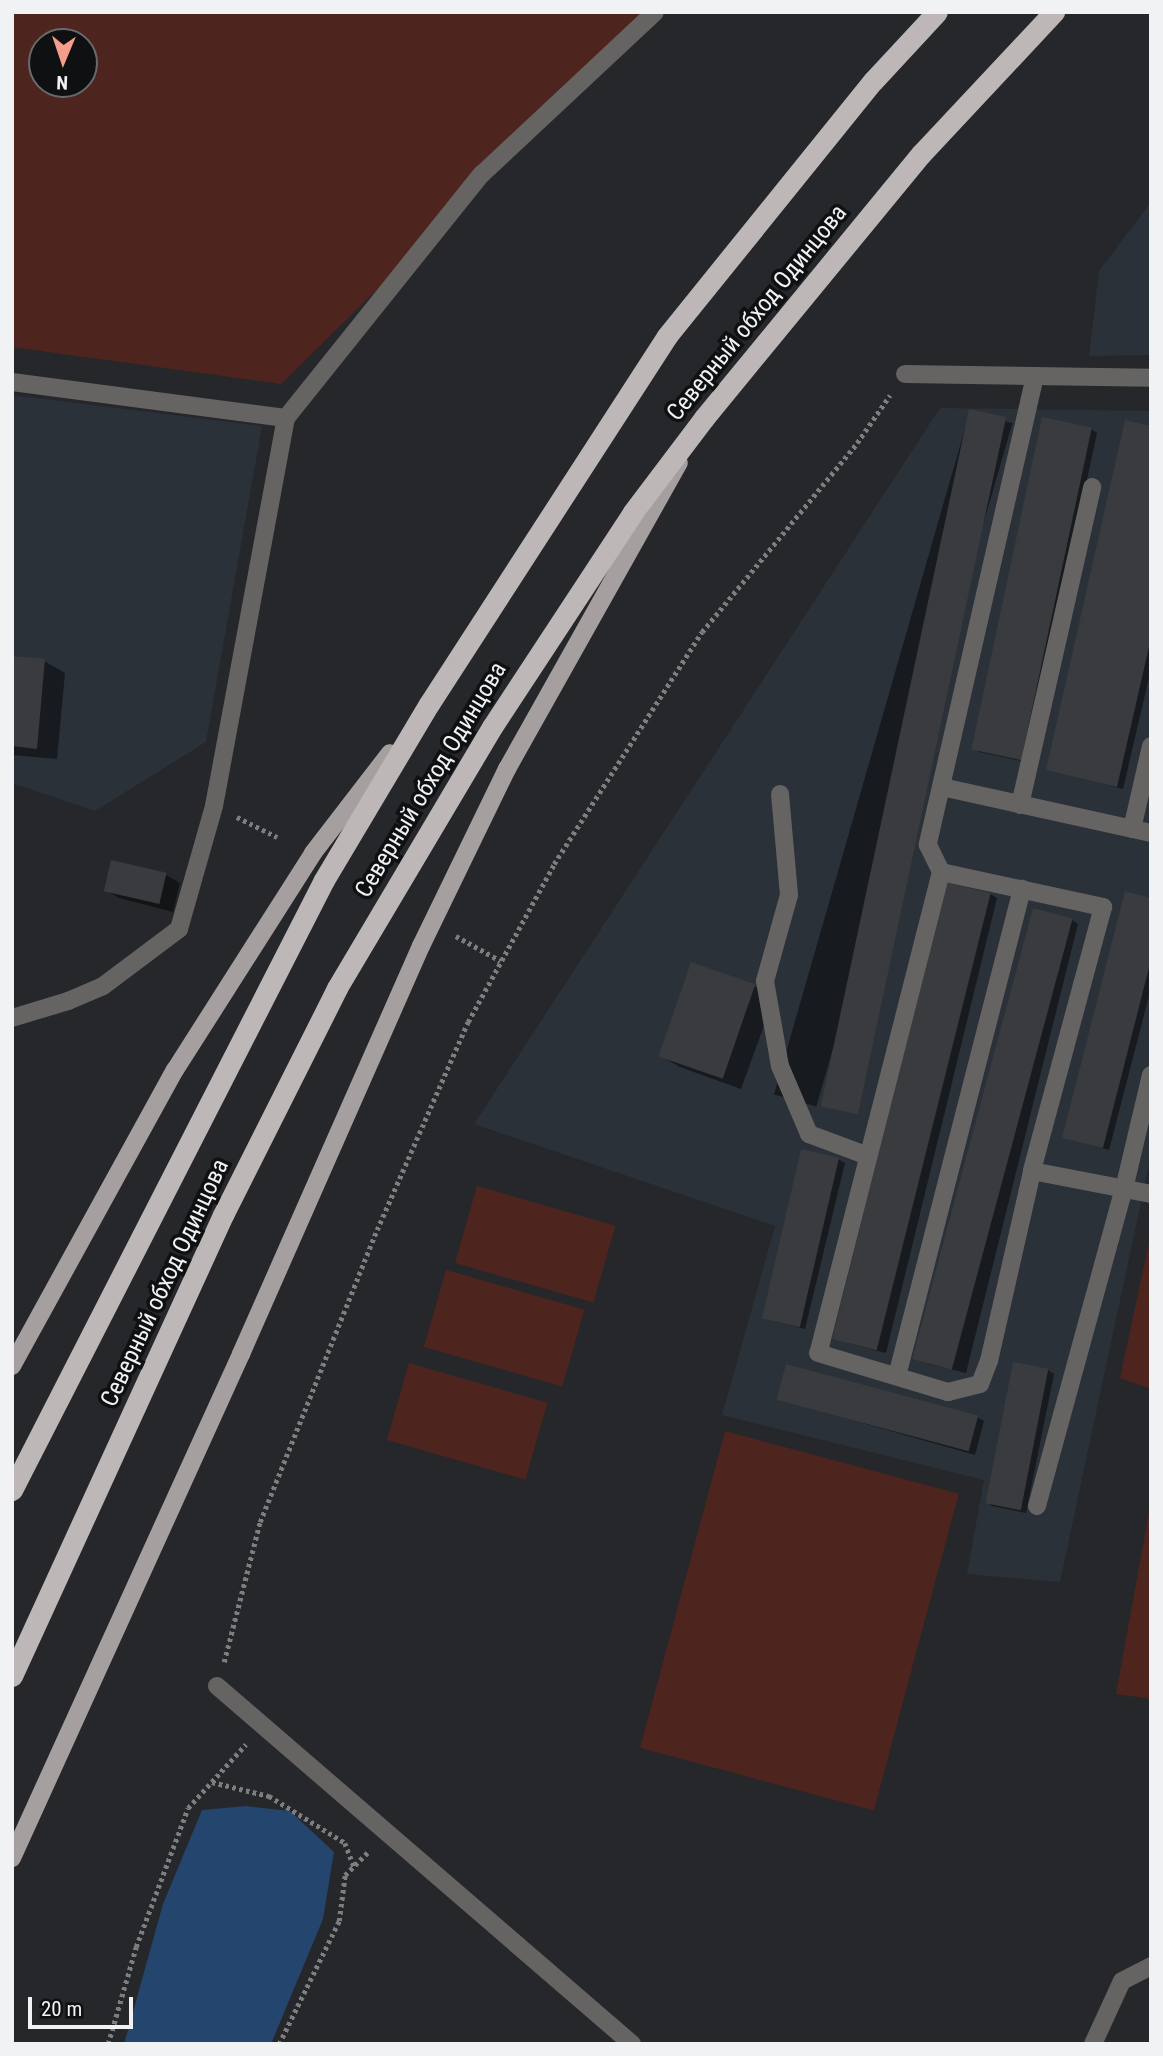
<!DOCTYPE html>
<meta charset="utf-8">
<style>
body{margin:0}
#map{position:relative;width:1163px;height:2056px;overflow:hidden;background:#25272a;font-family:"Roboto Condensed",sans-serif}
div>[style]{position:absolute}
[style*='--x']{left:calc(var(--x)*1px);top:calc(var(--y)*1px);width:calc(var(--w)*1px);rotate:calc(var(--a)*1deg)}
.built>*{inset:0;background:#2b3139}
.green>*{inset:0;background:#4e251e;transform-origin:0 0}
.water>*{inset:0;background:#24456d}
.shadow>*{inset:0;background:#0007;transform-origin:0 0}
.building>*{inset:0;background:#393b3e;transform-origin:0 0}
.path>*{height:4.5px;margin-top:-2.25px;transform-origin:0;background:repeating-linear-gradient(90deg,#7c7e80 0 3.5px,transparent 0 7px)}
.lane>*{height:18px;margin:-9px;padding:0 9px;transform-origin:9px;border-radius:9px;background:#666463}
.primary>*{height:18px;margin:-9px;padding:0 9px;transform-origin:9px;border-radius:9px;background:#a5a09f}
.highway>*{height:21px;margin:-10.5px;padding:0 10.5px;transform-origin:10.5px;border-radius:10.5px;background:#bdb8b7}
span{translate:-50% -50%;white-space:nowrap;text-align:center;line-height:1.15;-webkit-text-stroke:7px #0f1012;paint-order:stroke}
.street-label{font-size:24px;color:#f0f2f4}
.frame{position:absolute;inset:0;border:14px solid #f0f2f4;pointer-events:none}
.north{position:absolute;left:28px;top:28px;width:70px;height:70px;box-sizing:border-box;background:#0f1012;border:2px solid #696a6c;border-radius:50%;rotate:182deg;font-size:19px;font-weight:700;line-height:28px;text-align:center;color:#f0f2f4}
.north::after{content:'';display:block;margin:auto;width:24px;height:32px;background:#f49d8b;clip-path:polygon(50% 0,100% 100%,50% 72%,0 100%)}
.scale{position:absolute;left:28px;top:1997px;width:105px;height:32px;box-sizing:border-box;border:4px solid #f0f2f4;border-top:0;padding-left:9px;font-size:21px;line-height:24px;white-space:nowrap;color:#f0f2f4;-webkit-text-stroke:5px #0f1012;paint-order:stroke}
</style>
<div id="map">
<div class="built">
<i style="clip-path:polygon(1151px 202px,1151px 355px,1089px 356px,1099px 271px)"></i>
<i style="clip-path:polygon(12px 395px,262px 426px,206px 742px,95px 811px,12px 783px)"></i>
<i style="clip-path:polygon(940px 408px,1151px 411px,1151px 1155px,1060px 1582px,967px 1574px,984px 1480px,722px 1415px,775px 1226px,474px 1124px)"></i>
</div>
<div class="green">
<i style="clip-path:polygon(evenodd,12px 12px,659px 12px,281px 384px,12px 347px,12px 12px,42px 42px,84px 42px,84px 84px,42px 84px,42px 42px)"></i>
<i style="left:477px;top:1186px;width:144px;height:80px;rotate:16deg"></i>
<i style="clip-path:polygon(1151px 1233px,1151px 1389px,1120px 1378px)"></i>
<i style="left:446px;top:1270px;width:144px;height:80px;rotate:16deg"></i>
<i style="left:409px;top:1363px;width:144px;height:80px;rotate:16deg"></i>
<i style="left:725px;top:1431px;width:242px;height:328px;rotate:15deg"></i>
<i style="clip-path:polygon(1151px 1501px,1151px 1699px,1116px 1694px)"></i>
</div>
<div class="water">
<i style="clip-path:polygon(246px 1806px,290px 1811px,334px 1852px,323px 1919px,271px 2044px,124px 2044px,163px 1904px,202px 1810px)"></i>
</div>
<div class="shadow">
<i style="left:970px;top:411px;width:44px;height:711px;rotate:16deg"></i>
<i style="clip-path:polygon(1151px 428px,1151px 669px,1123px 789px,1048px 769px)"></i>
<i style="clip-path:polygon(1091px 429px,1097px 433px,1026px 762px,979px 752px,973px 748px)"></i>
<i style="clip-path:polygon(12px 658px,44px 661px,65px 673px,57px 759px,12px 755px)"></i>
<i style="clip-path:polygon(166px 875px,180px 883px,173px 912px,119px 898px,106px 890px)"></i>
<i style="clip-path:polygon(990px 894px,997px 898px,886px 1353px,844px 1342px,837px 1339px)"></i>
<i style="clip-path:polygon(1151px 899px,1151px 988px,1109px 1150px,1064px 1137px)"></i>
<i style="clip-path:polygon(1072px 920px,1078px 924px,966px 1373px,929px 1364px,922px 1360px)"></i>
<i style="clip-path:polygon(754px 986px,774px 998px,741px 1089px,680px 1067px,659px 1055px)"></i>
<i style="clip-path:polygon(838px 1159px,845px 1163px,805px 1329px,769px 1320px,763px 1317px)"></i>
<i style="clip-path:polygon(1048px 1370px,1054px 1374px,1026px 1513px,992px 1506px,986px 1502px)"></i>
<i style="clip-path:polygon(778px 1399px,977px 1417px,984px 1421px,975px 1455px)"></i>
</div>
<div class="building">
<i style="left:969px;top:409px;width:38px;height:713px;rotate:12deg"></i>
<i style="left:1042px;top:417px;width:51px;height:340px;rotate:12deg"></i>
<i style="clip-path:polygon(1125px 420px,1151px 426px,1151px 638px,1117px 787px,1046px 770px)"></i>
<i style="clip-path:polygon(12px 656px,45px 659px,37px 749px,12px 746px)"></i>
<i style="left:111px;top:860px;width:57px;height:32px;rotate:13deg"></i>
<i style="left:946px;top:882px;width:46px;height:471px;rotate:14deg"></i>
<i style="clip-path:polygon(1125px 891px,1151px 898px,1151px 960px,1103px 1148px,1062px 1138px)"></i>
<i style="left:1033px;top:908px;width:41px;height:467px;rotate:15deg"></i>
<i style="left:691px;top:962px;width:68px;height:100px;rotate:19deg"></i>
<i style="left:801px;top:1149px;width:39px;height:174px;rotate:13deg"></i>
<i style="left:1013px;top:1362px;width:36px;height:144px;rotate:11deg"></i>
<i style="left:786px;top:1364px;width:199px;height:37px;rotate:15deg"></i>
</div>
<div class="path">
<i style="--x:237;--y:817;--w:45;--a:26.6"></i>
<i style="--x:456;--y:936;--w:51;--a:29.1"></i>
<i style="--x:224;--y:1662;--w:145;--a:-75.6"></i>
<i style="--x:260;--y:1522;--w:315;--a:-68.2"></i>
<i style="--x:377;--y:1230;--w:227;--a:-66.4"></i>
<i style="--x:468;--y:1022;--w:180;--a:-61.4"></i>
<i style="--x:554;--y:864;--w:275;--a:-57.5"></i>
<i style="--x:702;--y:632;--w:244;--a:-50.6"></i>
<i style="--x:857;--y:443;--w:58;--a:-55.5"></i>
<i style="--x:212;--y:1782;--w:59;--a:13.8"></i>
<i style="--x:269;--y:1796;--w:89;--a:31.7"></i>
<i style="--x:345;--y:1843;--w:25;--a:69"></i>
<i style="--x:108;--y:2044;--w:101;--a:-73.9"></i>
<i style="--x:136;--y:1947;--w:148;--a:-69.5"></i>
<i style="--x:188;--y:1808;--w:86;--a:-47.8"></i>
<i style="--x:279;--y:2044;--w:137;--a:-64"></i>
<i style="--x:339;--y:1921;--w:46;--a:-82.6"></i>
<i style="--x:345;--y:1875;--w:34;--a:-45"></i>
</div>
<div class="lane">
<i style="--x:905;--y:374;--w:246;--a:0.9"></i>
<i style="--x:1035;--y:376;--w:481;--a:102.9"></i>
<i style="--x:928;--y:845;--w:30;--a:64"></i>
<i style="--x:941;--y:872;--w:496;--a:104.3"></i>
<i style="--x:818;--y:1353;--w:136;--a:16.7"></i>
<i style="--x:948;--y:1392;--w:33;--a:-14"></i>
<i style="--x:980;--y:1384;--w:25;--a:-69"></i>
<i style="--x:989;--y:1361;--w:195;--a:-77.2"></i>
<i style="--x:1032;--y:1171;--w:121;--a:10.9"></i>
<i style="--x:12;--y:382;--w:276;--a:7.5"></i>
<i style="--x:942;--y:787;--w:214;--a:12.4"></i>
<i style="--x:780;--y:794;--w:101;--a:84.9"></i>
<i style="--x:789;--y:895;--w:89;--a:105.6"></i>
<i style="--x:765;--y:981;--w:86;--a:80"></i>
<i style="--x:780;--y:1066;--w:74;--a:66.9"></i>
<i style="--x:809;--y:1134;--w:63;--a:20.4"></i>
<i style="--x:1020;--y:805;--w:326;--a:-77.2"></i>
<i style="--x:1132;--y:829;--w:85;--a:-77.1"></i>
<i style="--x:941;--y:872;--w:166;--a:12.2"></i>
<i style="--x:1103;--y:907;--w:273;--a:105.1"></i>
<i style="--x:12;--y:1018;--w:59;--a:-16.9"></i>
<i style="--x:68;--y:1001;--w:38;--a:-23"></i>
<i style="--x:103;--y:986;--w:95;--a:-36.9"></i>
<i style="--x:179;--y:929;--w:128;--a:-74.1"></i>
<i style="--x:214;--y:806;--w:395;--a:-79.5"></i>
<i style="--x:286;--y:418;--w:312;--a:-51.3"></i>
<i style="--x:481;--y:175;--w:238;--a:-43.1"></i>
<i style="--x:897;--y:1376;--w:503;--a:-75.6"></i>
<i style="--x:1037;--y:1506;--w:329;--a:-74.7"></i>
<i style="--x:1124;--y:1189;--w:117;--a:-76.7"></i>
<i style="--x:217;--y:1686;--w:548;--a:40.78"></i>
<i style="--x:1093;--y:2044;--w:69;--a:-65.3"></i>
<i style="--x:1122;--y:1981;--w:33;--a:-27"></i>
</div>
<div class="primary">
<i style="--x:12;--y:1366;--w:338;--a:-61.2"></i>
<i style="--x:175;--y:1070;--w:257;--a:-57.5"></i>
<i style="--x:313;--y:853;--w:126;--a:-52.4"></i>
<i style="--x:12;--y:1858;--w:554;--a:-65.56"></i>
<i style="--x:241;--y:1354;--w:446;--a:-66.2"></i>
<i style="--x:421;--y:946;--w:197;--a:-64.1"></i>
<i style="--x:507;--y:769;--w:351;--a:-60.7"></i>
</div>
<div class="highway">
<i style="--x:12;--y:1490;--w:685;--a:-62.91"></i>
<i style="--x:324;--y:880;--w:205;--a:-59.2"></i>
<i style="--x:429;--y:704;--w:438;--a:-57.1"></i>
<i style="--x:667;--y:336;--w:328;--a:-51.1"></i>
<i style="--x:873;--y:81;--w:94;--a:-47.2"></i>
<i style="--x:12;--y:1676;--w:507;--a:-65.41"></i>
<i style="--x:223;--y:1215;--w:254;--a:-63.3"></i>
<i style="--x:337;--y:988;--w:304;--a:-59.3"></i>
<i style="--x:492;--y:727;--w:257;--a:-56.7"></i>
<i style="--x:633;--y:512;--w:118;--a:-52.9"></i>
<i style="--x:704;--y:418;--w:342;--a:-50.6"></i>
<i style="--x:921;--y:154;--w:195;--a:-46.9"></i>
</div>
<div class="street-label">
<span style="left:757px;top:313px;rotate:-51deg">Северный обход Одинцова</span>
<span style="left:431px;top:780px;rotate:-59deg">Северный обход Одинцова</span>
<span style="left:165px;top:1283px;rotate:-65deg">Северный обход Одинцова</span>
</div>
<div class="frame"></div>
<div class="north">N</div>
<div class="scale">20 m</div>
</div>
